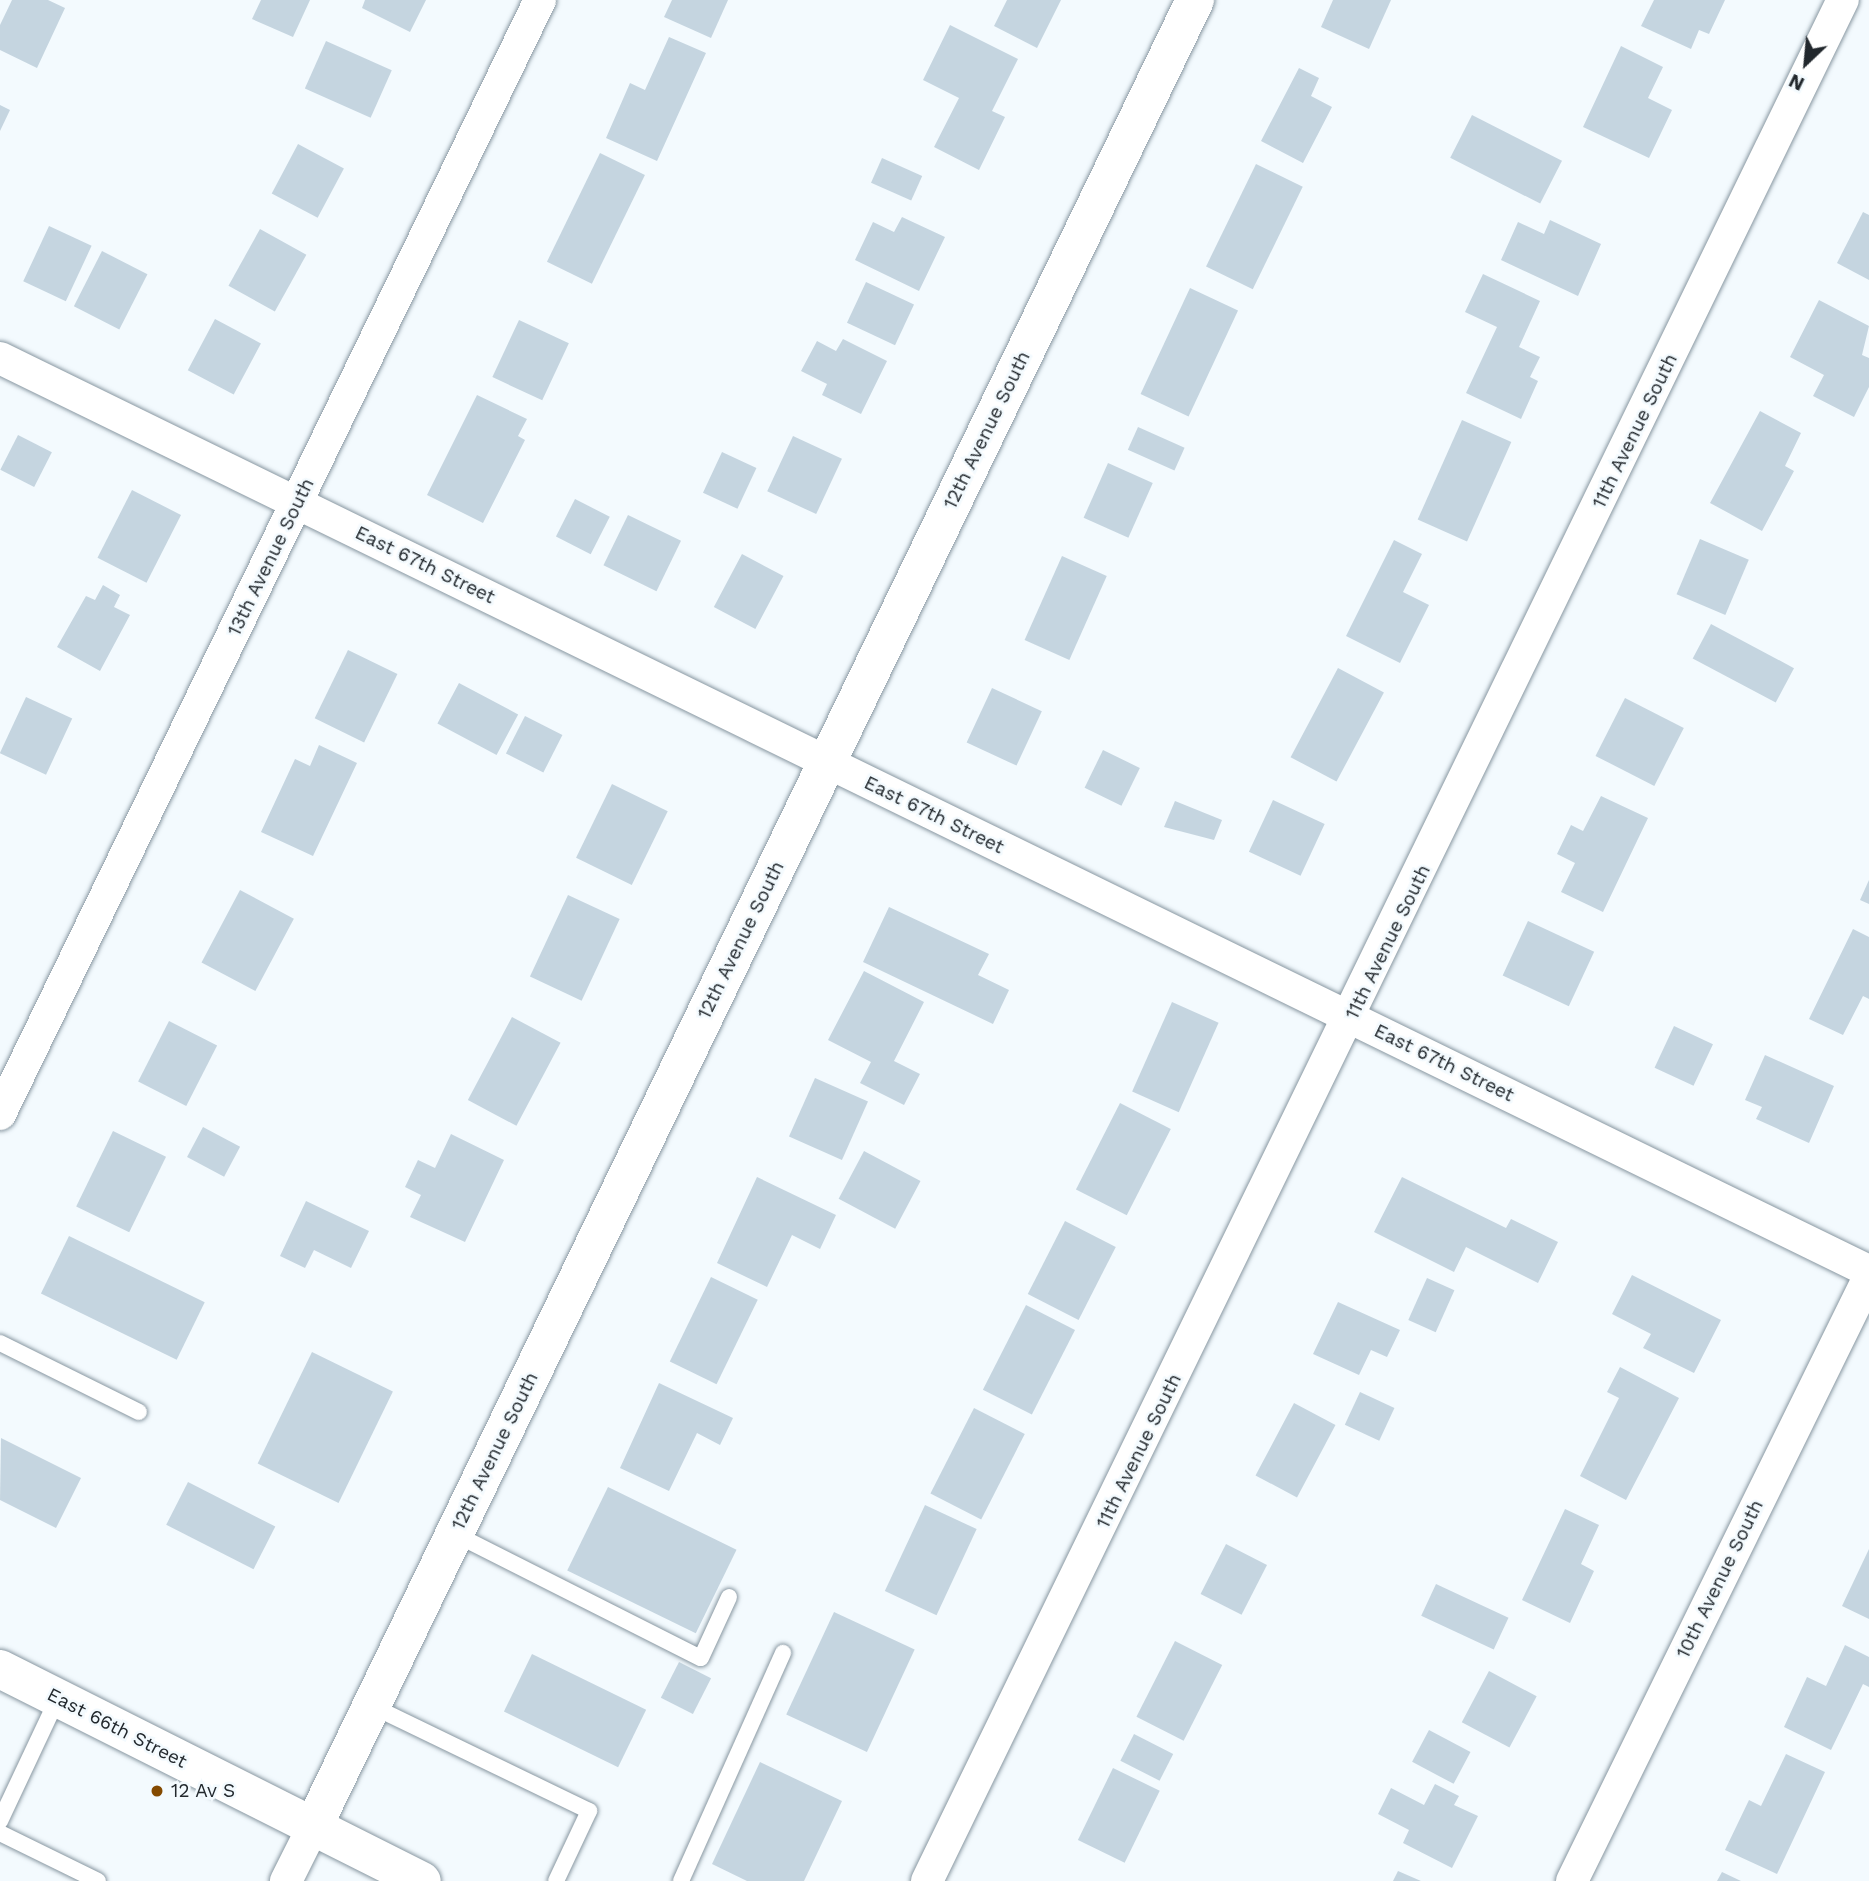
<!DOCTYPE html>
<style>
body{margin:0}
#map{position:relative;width:1869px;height:1881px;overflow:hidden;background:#f3fafe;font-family:"Work Sans",sans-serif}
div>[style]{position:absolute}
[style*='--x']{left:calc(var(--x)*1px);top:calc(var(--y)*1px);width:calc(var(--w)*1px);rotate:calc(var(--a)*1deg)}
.building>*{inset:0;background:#c5d5e0;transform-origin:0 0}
.roads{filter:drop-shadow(0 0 2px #8897a1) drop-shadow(0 0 2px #8897a1)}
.lane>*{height:16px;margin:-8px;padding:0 8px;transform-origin:8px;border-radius:8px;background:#fff}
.street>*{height:32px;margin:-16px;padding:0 16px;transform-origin:16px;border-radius:16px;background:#fff}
.secondary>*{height:38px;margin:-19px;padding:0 19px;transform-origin:19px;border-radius:19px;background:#fff}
.dots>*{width:19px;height:19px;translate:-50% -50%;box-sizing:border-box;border:4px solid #f3fafe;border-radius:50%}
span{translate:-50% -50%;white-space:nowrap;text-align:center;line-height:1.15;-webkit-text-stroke:5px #f3fafe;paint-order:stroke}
.street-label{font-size:19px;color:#22282d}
.poi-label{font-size:19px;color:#22282d}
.left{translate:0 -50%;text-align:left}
.north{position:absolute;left:1771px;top:28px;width:70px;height:70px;-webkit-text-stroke:5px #f3fafe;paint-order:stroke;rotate:206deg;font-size:19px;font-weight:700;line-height:28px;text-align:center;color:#22282d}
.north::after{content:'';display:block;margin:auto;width:24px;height:32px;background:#22282d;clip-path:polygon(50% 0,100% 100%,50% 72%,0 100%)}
</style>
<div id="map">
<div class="building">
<i style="clip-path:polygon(12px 0,48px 0,65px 8px,37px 68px,0 50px,0 25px)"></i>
<i style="clip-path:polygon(261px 0,310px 0,293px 37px,252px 19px)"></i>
<i style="clip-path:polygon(365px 0,426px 0,410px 32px,362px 8px)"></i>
<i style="clip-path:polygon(672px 0,728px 0,711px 38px,664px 17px)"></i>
<i style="clip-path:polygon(1007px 0,1061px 0,1037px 48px,994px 26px)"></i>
<i style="clip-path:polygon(1333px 0,1391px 0,1369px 49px,1321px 27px)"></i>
<i style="clip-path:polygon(1654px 0,1725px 0,1709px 34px,1699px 30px,1691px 49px,1641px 26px)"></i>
<i style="clip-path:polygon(950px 25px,1018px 59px,992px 111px,1005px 117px,979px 170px,934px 147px,959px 98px,923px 80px)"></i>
<i style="clip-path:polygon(669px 37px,706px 53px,657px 161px,606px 138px,630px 83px,645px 90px)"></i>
<i style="left:326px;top:41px;width:72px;height:52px;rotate:24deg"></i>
<i style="clip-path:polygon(1621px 46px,1663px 67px,1648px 98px,1672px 110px,1649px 158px,1583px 127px)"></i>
<i style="clip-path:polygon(1299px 68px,1319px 78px,1311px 96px,1332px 107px,1303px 163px,1261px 141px)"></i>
<i style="clip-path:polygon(0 105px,10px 110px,0 131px)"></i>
<i style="left:1472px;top:115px;width:101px;height:48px;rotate:27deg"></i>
<i style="left:298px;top:144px;width:52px;height:56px;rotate:28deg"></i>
<i style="left:600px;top:153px;width:50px;height:121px;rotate:26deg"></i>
<i style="left:882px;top:158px;width:44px;height:27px;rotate:24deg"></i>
<i style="left:1256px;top:164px;width:52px;height:114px;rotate:26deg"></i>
<i style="clip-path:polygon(1863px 212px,1869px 215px,1869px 280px,1837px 263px)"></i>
<i style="clip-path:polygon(902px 217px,945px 237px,919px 291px,855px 260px,873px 222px,894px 232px)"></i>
<i style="clip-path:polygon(1550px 220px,1601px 244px,1578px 296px,1501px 260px,1518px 222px,1544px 234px)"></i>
<i style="left:49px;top:226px;width:47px;height:61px;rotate:25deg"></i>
<i style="left:260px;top:229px;width:53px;height:65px;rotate:29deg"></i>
<i style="left:102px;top:251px;width:51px;height:62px;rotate:27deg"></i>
<i style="clip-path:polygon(1483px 274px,1540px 301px,1519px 347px,1540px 357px,1530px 377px,1538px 381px,1521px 419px,1466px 393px,1497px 327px,1465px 312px)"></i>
<i style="left:866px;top:282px;width:53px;height:45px;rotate:25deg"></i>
<i style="left:1190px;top:288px;width:53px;height:117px;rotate:25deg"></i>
<i style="clip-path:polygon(1819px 300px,1869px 326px,1862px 355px,1869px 358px,1869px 387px,1854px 417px,1813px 396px,1824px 375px,1790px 357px)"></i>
<i style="left:215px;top:319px;width:52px;height:58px;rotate:28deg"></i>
<i style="left:519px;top:320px;width:55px;height:63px;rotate:25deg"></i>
<i style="clip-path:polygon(843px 339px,887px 361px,861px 414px,822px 395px,827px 384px,801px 371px,817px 341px,836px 351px)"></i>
<i style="clip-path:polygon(477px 395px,527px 419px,518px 436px,525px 440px,483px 523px,427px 495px)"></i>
<i style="clip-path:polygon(1760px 411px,1801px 433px,1785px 466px,1794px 471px,1762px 531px,1710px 503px)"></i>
<i style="left:1462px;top:420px;width:54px;height:109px;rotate:24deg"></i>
<i style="left:1138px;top:427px;width:51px;height:25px;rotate:24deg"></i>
<i style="left:18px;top:435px;width:38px;height:39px;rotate:27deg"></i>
<i style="left:793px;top:436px;width:54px;height:61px;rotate:25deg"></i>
<i style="left:722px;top:452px;width:38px;height:45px;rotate:25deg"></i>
<i style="left:1108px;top:463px;width:49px;height:60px;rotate:24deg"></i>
<i style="left:132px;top:490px;width:55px;height:76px;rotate:27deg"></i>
<i style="left:575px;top:499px;width:39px;height:42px;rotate:27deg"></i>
<i style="left:628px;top:515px;width:59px;height:56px;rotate:26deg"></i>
<i style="left:1700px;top:539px;width:53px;height:60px;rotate:23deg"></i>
<i style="clip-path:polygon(1394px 540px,1422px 554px,1403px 592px,1429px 605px,1400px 663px,1346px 636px)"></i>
<i style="left:742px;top:554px;width:47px;height:60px;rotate:28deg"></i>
<i style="left:1062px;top:556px;width:49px;height:92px;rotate:24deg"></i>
<i style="clip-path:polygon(103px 585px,120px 595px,114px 607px,130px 615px,100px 671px,57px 647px,86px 596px,95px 600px)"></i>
<i style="left:1711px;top:624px;width:94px;height:39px;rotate:28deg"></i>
<i style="left:348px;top:650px;width:55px;height:76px;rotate:26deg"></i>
<i style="left:1338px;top:668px;width:52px;height:101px;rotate:28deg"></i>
<i style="left:459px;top:683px;width:67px;height:46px;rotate:28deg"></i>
<i style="left:992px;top:688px;width:55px;height:60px;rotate:25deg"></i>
<i style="left:26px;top:697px;width:51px;height:62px;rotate:25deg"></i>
<i style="left:1625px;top:698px;width:66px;height:65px;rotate:27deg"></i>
<i style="left:525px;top:716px;width:42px;height:42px;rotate:27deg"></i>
<i style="clip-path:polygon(319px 745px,357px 763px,313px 856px,261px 832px,295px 759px,310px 766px)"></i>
<i style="left:1103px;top:750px;width:41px;height:42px;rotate:26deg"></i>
<i style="left:612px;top:784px;width:62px;height:82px;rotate:26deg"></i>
<i style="clip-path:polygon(1601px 796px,1648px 818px,1603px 912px,1561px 892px,1575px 863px,1557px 854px,1571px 825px,1583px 831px)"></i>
<i style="left:1273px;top:800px;width:57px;height:57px;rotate:25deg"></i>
<i style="clip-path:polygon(1175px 801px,1222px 820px,1214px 840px,1164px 827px)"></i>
<i style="clip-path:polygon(1869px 880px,1869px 904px,1860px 900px)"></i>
<i style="left:240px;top:890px;width:61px;height:82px;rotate:28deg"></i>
<i style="left:568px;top:895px;width:57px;height:90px;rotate:25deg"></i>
<i style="clip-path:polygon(889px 907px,989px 954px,978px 975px,1009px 990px,993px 1024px,863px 962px)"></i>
<i style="left:1528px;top:921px;width:73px;height:60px;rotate:25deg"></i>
<i style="clip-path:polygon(1853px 929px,1869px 937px,1869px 999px,1863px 996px,1843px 1035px,1809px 1019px)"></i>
<i style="clip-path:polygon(864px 971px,924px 1002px,894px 1061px,920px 1074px,904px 1105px,860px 1083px,871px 1062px,828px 1040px)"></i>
<i style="left:1172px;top:1002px;width:51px;height:98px;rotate:24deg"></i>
<i style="left:512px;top:1017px;width:55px;height:94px;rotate:28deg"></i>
<i style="left:169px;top:1021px;width:54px;height:68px;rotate:27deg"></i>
<i style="left:1674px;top:1026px;width:43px;height:46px;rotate:25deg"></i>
<i style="clip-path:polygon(1765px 1055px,1834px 1086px,1809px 1143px,1756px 1119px,1762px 1107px,1745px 1100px)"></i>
<i style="left:815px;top:1078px;width:58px;height:64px;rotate:24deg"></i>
<i style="left:1120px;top:1103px;width:57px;height:97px;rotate:27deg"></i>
<i style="left:203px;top:1127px;width:42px;height:34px;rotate:28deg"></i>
<i style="left:113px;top:1131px;width:59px;height:84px;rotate:26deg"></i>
<i style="clip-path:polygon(451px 1134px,504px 1160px,465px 1242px,410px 1217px,421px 1195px,405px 1187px,418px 1160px,435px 1168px)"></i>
<i style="left:864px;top:1151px;width:64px;height:54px;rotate:28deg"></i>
<i style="clip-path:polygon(757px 1177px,836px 1215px,820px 1249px,792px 1235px,767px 1287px,717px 1263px)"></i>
<i style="clip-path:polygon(1402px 1177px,1506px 1228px,1511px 1219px,1558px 1242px,1538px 1283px,1466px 1247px,1454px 1272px,1374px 1232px)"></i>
<i style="clip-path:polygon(306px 1201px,369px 1231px,351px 1268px,314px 1250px,305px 1268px,280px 1256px)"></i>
<i style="left:1065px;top:1221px;width:57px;height:82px;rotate:27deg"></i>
<i style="left:69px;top:1236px;width:151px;height:64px;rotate:26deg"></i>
<i style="clip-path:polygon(1632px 1275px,1721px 1320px,1694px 1373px,1643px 1348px,1651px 1334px,1612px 1314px)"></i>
<i style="left:711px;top:1277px;width:52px;height:94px;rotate:26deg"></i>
<i style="left:1427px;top:1278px;width:30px;height:46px;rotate:24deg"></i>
<i style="clip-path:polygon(1338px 1302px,1400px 1330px,1387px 1357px,1371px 1350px,1359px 1375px,1313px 1354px)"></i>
<i style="left:1026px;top:1305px;width:55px;height:95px;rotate:27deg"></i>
<i style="left:312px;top:1352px;width:90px;height:124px;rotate:26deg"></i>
<i style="clip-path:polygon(1620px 1367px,1679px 1398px,1626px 1500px,1580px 1476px,1619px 1398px,1607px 1392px)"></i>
<i style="clip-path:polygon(659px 1383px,733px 1418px,720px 1445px,697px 1433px,669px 1491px,620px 1468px)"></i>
<i style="left:1360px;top:1392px;width:38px;height:36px;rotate:25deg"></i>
<i style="left:1294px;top:1403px;width:47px;height:82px;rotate:28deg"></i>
<i style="left:974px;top:1408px;width:57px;height:96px;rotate:27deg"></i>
<i style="clip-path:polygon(1px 1438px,81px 1478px,56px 1528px,0 1500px)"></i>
<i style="left:188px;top:1482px;width:98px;height:48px;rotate:27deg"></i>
<i style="left:608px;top:1487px;width:143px;height:93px;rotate:26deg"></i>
<i style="left:925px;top:1505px;width:57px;height:95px;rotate:25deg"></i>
<i style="clip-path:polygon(1565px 1509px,1599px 1525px,1581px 1564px,1594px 1571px,1570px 1623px,1522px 1600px)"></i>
<i style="left:1226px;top:1544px;width:46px;height:56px;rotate:27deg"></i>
<i style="clip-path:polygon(1869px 1549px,1869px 1619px,1842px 1606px)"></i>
<i style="left:1436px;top:1584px;width:80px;height:35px;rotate:25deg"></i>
<i style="left:834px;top:1612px;width:89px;height:113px;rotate:25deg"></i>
<i style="left:1175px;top:1641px;width:53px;height:85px;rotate:27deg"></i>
<i style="clip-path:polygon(1845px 1645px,1869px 1657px,1869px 1687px,1863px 1684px,1831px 1750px,1784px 1727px,1807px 1677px,1826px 1686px)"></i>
<i style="left:532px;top:1654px;width:127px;height:64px;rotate:26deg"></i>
<i style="left:679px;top:1662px;width:36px;height:40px;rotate:27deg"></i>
<i style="left:1489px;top:1671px;width:54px;height:58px;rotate:28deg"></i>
<i style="left:1429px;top:1730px;width:47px;height:36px;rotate:28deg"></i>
<i style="left:1134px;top:1734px;width:44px;height:30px;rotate:27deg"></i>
<i style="clip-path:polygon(1786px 1754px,1825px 1772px,1777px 1874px,1725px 1850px,1749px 1800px,1761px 1806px)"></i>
<i style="clip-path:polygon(760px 1762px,842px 1801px,804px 1881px,747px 1881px,712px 1864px)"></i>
<i style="left:1113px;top:1768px;width:52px;height:80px;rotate:26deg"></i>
<i style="clip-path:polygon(1435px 1784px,1459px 1796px,1454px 1805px,1478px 1816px,1452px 1868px,1403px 1843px,1409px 1830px,1378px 1814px,1391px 1788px,1424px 1805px)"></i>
<i style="clip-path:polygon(1398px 1871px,1421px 1881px,1393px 1881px)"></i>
<i style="clip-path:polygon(1722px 1872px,1741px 1881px,1717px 1881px)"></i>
</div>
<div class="roads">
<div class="lane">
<i style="--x:0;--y:1343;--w:155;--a:26.4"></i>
<i style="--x:455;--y:1534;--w:275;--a:26.8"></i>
<i style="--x:701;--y:1658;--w:67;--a:-65.3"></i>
<i style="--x:372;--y:1706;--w:241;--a:25.8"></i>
<i style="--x:589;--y:1811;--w:77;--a:115.2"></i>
<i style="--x:0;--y:1821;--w:136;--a:-64.8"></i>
<i style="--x:0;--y:1833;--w:109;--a:26.1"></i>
<i style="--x:681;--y:1881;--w:250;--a:-65.9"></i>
</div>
<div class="street">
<i style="--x:0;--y:358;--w:2080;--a:26.04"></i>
<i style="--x:0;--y:1114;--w:1238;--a:-64.14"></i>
<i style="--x:286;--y:1881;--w:60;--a:-63.4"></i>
<i style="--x:927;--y:1881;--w:2092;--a:-64.04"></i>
<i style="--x:1572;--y:1881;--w:673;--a:-63.82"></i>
</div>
<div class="secondary">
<i style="--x:0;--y:1669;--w:472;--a:26.7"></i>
<i style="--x:313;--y:1827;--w:2029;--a:-64.23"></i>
</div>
</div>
<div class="dots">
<i style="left:157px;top:1791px;background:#844a00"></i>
</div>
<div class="street-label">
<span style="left:987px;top:430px;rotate:-64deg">12th Avenue South</span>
<span style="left:1635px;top:431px;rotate:-64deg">11th Avenue South</span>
<span style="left:271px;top:557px;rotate:-64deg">13th Avenue South</span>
<span style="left:425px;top:565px;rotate:26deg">East 67th Street</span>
<span style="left:934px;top:815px;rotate:26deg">East 67th Street</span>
<span style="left:741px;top:940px;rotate:-64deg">12th Avenue South</span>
<span style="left:1388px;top:942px;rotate:-64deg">11th Avenue South</span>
<span style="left:1444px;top:1063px;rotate:26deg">East 67th Street</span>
<span style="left:495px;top:1451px;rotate:-64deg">12th Avenue South</span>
<span style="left:1139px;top:1451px;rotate:-64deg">11th Avenue South</span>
<span style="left:1720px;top:1579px;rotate:-64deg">10th Avenue South</span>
<span style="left:117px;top:1728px;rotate:27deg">East 66th Street</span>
</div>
<div class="poi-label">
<span class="left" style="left:171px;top:1791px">12 Av S</span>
</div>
<div class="north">N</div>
</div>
